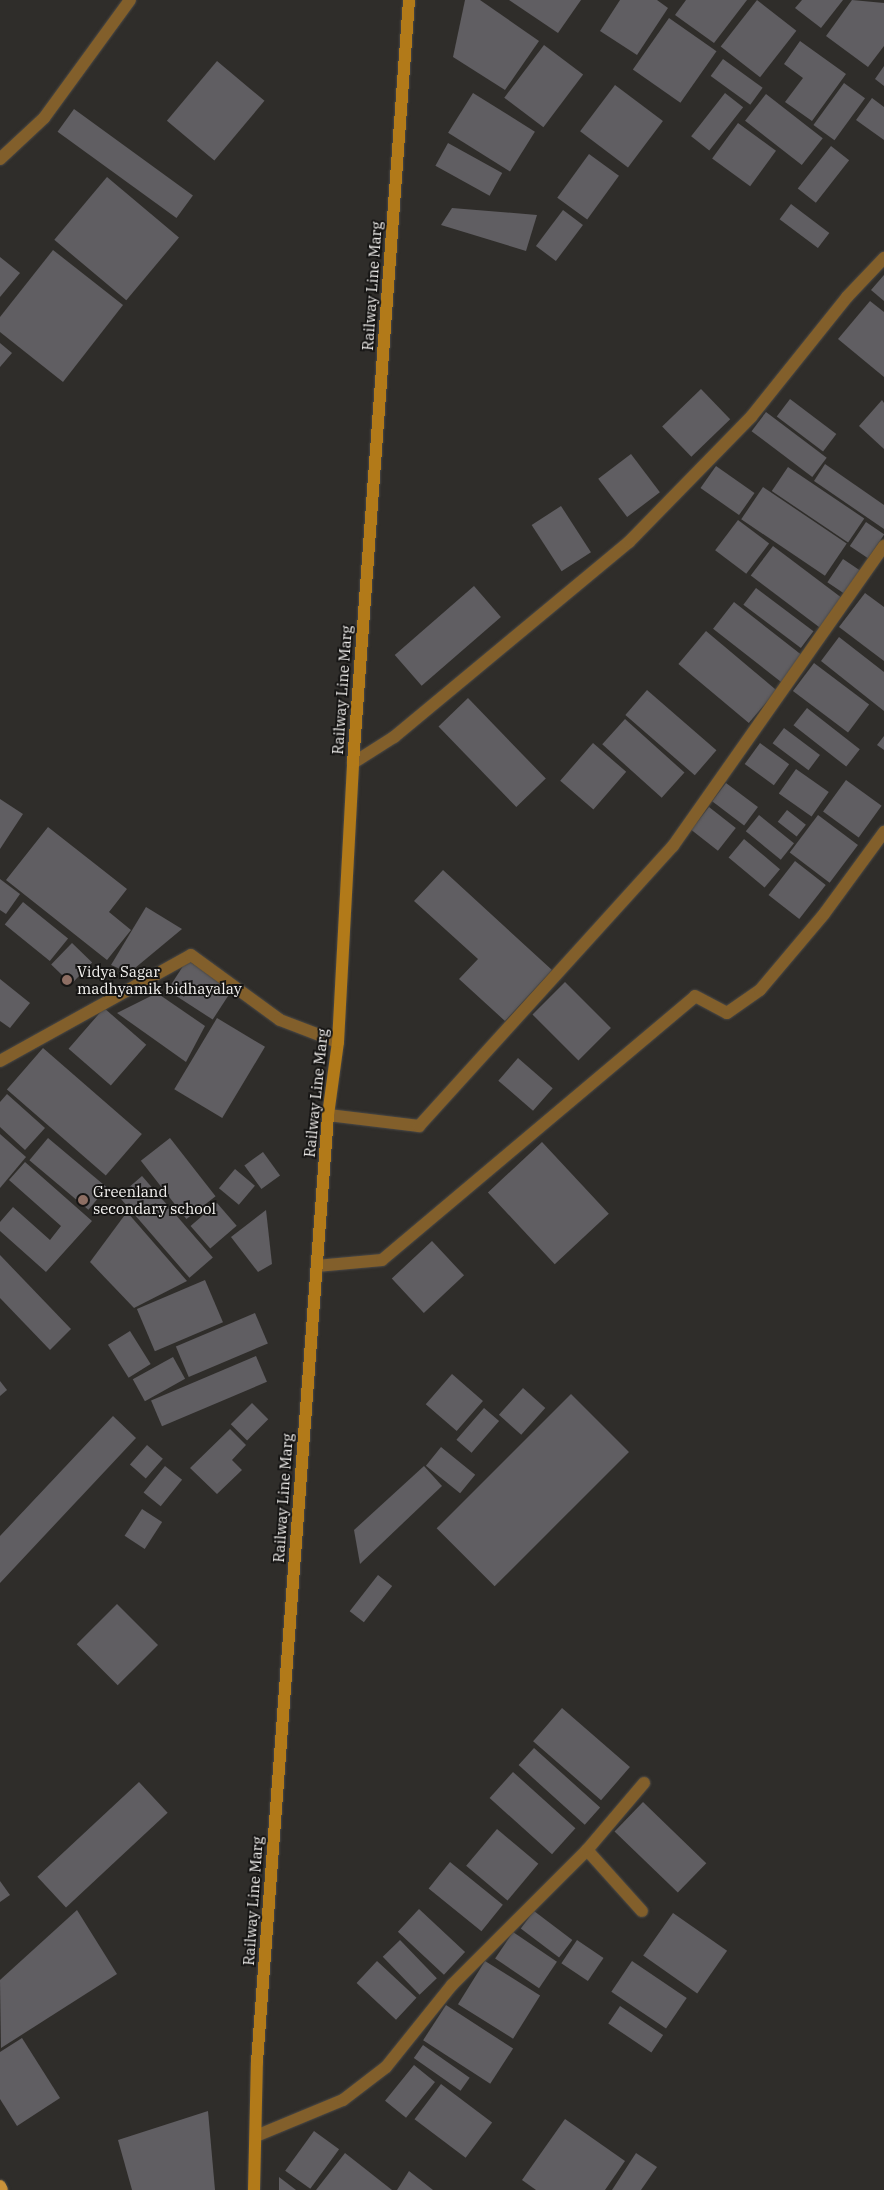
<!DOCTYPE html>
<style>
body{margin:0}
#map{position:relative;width:884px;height:2190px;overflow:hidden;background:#2f2d2a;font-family:"IBM Plex Serif",serif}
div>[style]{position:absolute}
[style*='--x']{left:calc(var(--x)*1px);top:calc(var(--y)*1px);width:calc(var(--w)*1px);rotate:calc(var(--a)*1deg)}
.building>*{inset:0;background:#605e62;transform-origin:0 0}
.roads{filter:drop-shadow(0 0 1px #4b4946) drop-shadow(0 0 1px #4b4946)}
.minor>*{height:12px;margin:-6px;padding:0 6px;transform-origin:6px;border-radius:6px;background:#825f2b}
.secondary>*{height:12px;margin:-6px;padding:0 6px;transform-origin:6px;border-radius:6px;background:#b27a19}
.primary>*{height:12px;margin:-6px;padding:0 6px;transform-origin:6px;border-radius:6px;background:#cc933a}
.dots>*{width:14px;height:14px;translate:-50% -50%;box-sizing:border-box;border:2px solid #161514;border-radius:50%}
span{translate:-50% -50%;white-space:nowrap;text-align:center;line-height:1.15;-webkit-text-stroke:4px #161514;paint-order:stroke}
.street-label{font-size:15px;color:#f4f2f0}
.poi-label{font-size:15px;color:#f4f2f0}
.left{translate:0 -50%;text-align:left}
</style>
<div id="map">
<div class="building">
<i style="clip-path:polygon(465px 0,480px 0,539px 41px,505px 90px,453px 57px)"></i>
<i style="clip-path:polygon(509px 0,581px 0,558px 33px)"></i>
<i style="clip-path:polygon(620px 0,657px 0,668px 8px,637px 55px,600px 31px)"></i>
<i style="clip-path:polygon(686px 0,747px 0,714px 43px,675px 15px)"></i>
<i style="left:757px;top:0;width:50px;height:59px;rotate:38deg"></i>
<i style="clip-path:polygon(802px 0,843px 0,821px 28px,795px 8px)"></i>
<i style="clip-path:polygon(852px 0,884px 3px,884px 46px,868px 67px,826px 36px)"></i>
<i style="left:669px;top:18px;width:58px;height:63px;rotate:35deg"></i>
<i style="clip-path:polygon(800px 41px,846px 74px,812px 121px,785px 102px,803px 78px,784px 64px)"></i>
<i style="left:544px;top:45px;width:49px;height:66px;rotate:37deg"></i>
<i style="left:723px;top:59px;width:49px;height:21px;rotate:36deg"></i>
<i style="left:217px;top:61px;width:62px;height:78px;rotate:40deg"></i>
<i style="clip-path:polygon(884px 66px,884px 86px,875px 79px)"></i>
<i style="left:844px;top:83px;width:26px;height:52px;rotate:36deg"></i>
<i style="left:615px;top:85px;width:60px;height:58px;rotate:37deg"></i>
<i style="left:473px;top:93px;width:73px;height:47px;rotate:32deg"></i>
<i style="left:725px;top:93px;width:23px;height:55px;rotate:38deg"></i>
<i style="left:766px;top:94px;width:72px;height:34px;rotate:38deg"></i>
<i style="clip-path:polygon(872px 98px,884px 107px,884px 140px,856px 120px)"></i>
<i style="left:74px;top:109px;width:147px;height:28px;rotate:36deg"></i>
<i style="left:738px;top:123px;width:47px;height:44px;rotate:36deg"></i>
<i style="left:448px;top:143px;width:62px;height:26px;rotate:29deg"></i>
<i style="left:831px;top:146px;width:23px;height:54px;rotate:38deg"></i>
<i style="left:589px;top:154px;width:37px;height:54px;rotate:36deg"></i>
<i style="left:107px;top:177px;width:94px;height:82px;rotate:40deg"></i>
<i style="left:791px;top:204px;width:48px;height:19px;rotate:37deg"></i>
<i style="clip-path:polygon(452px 208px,537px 215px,526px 251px,441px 225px)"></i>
<i style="left:563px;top:210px;width:25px;height:45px;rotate:37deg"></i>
<i style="clip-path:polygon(53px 250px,123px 305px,63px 382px,0 332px,0 317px)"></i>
<i style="clip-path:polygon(0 257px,20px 273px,0 297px)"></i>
<i style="clip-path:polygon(884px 275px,884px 301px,871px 290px)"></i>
<i style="clip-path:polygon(870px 301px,884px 312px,884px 377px,838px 339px)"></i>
<i style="clip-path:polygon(0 343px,12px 353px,0 367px)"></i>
<i style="left:701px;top:389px;width:42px;height:54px;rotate:46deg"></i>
<i style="left:790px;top:399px;width:58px;height:22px;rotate:37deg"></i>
<i style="clip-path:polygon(882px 400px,884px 403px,884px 449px,859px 426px)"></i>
<i style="left:766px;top:412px;width:76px;height:24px;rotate:37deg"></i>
<i style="left:631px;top:454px;width:48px;height:41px;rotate:53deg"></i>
<i style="clip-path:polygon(825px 464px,884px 505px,884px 529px,814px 481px)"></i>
<i style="left:716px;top:466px;width:47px;height:27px;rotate:35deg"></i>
<i style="left:788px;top:467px;width:92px;height:29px;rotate:34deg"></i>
<i style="left:763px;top:487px;width:101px;height:39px;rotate:34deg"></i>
<i style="left:561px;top:506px;width:55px;height:35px;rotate:57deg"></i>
<i style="left:738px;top:520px;width:39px;height:38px;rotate:37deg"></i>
<i style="left:866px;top:522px;width:22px;height:29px;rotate:34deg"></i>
<i style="left:773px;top:546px;width:88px;height:37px;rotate:37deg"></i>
<i style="left:843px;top:559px;width:22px;height:28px;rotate:34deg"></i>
<i style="left:474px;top:586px;width:41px;height:105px;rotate:49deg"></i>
<i style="left:756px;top:588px;width:72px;height:21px;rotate:37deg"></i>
<i style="clip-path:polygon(865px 593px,884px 607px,884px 661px,839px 627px)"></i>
<i style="left:734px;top:602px;width:92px;height:34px;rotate:38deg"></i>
<i style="left:706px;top:631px;width:92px;height:43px;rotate:40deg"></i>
<i style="clip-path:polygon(839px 637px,884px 672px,884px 711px,821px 661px)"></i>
<i style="left:814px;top:663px;width:69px;height:35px;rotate:37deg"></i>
<i style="left:647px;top:690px;width:92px;height:33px;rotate:41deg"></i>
<i style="left:468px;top:698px;width:112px;height:41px;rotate:46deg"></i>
<i style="left:807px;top:708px;width:67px;height:22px;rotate:38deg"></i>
<i style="left:625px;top:719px;width:80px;height:34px;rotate:42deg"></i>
<i style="left:784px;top:728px;width:45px;height:19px;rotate:37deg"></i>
<i style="clip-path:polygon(884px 736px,884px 750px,877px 745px)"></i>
<i style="left:593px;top:743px;width:44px;height:50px;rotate:41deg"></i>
<i style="left:760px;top:743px;width:36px;height:26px;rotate:36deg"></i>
<i style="left:796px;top:769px;width:40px;height:30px;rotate:35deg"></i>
<i style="left:846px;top:780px;width:44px;height:39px;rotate:36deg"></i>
<i style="left:726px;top:783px;width:40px;height:23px;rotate:37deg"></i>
<i style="clip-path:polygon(0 799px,23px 814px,0 849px)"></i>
<i style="left:709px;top:807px;width:34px;height:29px;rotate:38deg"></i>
<i style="left:787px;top:810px;width:24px;height:15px;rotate:38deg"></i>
<i style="left:759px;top:815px;width:45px;height:21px;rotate:39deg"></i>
<i style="left:818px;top:815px;width:50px;height:47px;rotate:37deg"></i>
<i style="clip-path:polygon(48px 827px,127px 889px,109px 912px,131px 930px,107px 960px,6px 880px)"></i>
<i style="left:744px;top:839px;width:47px;height:24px;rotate:40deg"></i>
<i style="left:795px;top:861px;width:39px;height:43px;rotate:38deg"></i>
<i style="clip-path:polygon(443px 870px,552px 970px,505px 1021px,459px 979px,478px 959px,414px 901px)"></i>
<i style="clip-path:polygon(0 879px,20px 894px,6px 914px,0 910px)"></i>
<i style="left:23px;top:902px;width:58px;height:29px;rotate:39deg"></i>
<i style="clip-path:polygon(146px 907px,182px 929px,129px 973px,111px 965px)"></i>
<i style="left:72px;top:943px;width:28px;height:30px;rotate:44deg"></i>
<i style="left:187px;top:960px;width:54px;height:36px;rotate:33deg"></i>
<i style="clip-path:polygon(0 979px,30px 1003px,10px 1028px,0 1021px)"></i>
<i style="left:565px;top:982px;width:65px;height:46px;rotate:45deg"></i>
<i style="clip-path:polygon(157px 993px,205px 1026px,186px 1062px,117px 1013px)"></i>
<i style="left:104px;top:1008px;width:56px;height:54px;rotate:41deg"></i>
<i style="left:217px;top:1018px;width:56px;height:83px;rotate:31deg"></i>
<i style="left:43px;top:1048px;width:131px;height:55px;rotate:41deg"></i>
<i style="left:518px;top:1058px;width:46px;height:30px;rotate:41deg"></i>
<i style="clip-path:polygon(7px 1094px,45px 1128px,25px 1150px,0 1127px,0 1102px)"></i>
<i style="clip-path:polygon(0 1134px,26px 1157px,0 1188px)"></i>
<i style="left:48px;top:1138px;width:77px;height:29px;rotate:40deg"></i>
<i style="left:170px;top:1138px;width:74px;height:37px;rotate:52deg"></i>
<i style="left:542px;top:1142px;width:98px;height:74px;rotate:47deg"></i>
<i style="left:263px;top:1152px;width:29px;height:23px;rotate:54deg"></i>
<i style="clip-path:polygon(25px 1162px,92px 1221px,46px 1272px,0 1231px,0 1222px,13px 1207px,50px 1240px,61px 1226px,9px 1180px)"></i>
<i style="left:235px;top:1169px;width:26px;height:25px;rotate:40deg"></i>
<i style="left:142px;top:1176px;width:108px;height:31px;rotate:49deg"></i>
<i style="left:217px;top:1203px;width:30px;height:35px;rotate:49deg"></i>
<i style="clip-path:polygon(266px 1210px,272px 1264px,258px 1272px,231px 1237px)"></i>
<i style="clip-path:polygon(127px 1212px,187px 1281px,134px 1308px,90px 1262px)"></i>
<i style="left:432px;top:1241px;width:47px;height:55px;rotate:47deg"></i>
<i style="clip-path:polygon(0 1255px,71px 1329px,50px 1350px,0 1298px)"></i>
<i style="left:205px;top:1280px;width:46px;height:74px;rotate:67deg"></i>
<i style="left:255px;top:1313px;width:33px;height:86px;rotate:67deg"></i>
<i style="left:130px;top:1331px;width:39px;height:26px;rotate:58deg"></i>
<i style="left:256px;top:1356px;width:28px;height:114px;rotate:67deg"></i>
<i style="left:173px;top:1357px;width:25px;height:46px;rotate:61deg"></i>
<i style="left:452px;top:1374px;width:41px;height:40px;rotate:41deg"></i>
<i style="clip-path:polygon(0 1381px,7px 1390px,0 1396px)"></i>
<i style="left:523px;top:1388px;width:30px;height:36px;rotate:42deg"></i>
<i style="left:571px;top:1394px;width:82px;height:190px;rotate:45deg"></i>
<i style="left:252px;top:1403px;width:23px;height:30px;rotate:45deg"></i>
<i style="left:484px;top:1408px;width:20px;height:42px;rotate:41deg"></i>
<i style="clip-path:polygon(113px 1416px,136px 1438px,0 1583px,0 1536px)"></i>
<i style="clip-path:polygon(230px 1429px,246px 1445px,232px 1460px,242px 1470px,217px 1494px,190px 1468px)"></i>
<i style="left:147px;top:1445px;width:21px;height:26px;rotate:41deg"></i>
<i style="left:441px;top:1447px;width:44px;height:24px;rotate:39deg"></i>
<i style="left:165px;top:1466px;width:22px;height:34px;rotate:39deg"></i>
<i style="clip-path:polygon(424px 1466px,442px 1486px,360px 1564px,354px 1530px)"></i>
<i style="left:142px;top:1509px;width:24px;height:32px;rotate:33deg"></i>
<i style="left:378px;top:1575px;width:18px;height:46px;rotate:38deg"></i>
<i style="left:117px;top:1604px;width:58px;height:57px;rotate:45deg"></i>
<i style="left:562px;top:1708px;width:90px;height:44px;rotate:41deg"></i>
<i style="left:534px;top:1748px;width:89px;height:23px;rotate:42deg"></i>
<i style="left:513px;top:1772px;width:84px;height:35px;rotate:42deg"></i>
<i style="left:139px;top:1782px;width:42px;height:139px;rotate:47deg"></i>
<i style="left:643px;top:1802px;width:88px;height:41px;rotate:44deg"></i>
<i style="left:497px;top:1829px;width:54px;height:48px;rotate:40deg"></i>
<i style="left:450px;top:1862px;width:68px;height:34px;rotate:39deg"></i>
<i style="clip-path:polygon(0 1881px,10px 1895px,0 1902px)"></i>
<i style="left:419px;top:1909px;width:63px;height:31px;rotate:43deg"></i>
<i style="clip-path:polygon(77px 1910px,117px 1974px,1px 2048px,0 1980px)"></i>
<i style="left:534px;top:1911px;width:48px;height:22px;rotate:37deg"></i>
<i style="left:673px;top:1913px;width:66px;height:52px;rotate:35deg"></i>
<i style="left:513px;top:1932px;width:53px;height:32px;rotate:34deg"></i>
<i style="left:400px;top:1940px;width:53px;height:24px;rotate:46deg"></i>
<i style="left:577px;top:1940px;width:32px;height:28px;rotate:34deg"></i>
<i style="left:377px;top:1961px;width:54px;height:30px;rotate:43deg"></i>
<i style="left:485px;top:1961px;width:65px;height:51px;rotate:32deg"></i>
<i style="left:632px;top:1961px;width:66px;height:37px;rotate:34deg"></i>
<i style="left:446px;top:2005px;width:80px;height:42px;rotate:33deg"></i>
<i style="left:620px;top:2006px;width:52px;height:21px;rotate:34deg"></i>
<i style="clip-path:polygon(22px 2038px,60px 2098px,17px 2126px,0 2099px,0 2052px)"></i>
<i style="left:423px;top:2045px;width:57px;height:16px;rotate:35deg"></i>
<i style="left:414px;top:2065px;width:27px;height:46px;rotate:39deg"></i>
<i style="left:441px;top:2084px;width:64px;height:44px;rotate:37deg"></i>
<i style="clip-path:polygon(208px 2111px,215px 2190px,132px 2190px,118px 2140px)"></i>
<i style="clip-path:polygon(565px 2119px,625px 2161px,605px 2190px,536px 2190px,522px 2180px)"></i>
<i style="left:314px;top:2131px;width:31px;height:49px;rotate:36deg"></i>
<i style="clip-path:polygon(345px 2153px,392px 2190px,316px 2190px)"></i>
<i style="clip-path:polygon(636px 2153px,657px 2167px,641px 2190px,612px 2190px)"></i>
<i style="clip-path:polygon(409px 2171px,433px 2190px,397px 2190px)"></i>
<i style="clip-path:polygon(279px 2177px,296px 2190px,279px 2190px)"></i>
</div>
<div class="roads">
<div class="minor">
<i style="--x:0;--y:159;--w:60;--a:-43"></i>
<i style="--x:44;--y:118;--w:146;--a:-53.9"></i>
<i style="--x:353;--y:763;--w:49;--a:-32.4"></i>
<i style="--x:394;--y:737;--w:305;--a:-39.7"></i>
<i style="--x:629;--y:542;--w:175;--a:-45.7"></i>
<i style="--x:751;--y:417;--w:154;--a:-51.3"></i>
<i style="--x:847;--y:297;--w:54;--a:-46.5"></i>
<i style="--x:0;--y:1061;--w:218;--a:-29"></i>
<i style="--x:191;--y:955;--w:110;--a:36.1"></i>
<i style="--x:280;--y:1020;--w:62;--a:20.8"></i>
<i style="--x:328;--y:1115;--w:92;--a:6.9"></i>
<i style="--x:419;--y:1126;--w:378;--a:-47.8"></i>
<i style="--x:673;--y:846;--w:367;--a:-54.9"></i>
<i style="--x:317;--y:1266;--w:65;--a:-5.3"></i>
<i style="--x:382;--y:1260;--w:409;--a:-40.1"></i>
<i style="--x:695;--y:996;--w:36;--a:28"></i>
<i style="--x:727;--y:1013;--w:40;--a:-34.9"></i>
<i style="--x:760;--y:990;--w:99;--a:-49.9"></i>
<i style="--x:824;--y:914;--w:102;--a:-53.8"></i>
<i style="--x:587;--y:1850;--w:82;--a:48"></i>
<i style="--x:256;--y:2136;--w:94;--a:-22.5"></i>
<i style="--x:343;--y:2100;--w:54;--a:-37.5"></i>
<i style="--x:386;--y:2067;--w:105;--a:-51.2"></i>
<i style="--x:452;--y:1985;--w:191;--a:-45"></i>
<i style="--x:587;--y:1850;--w:88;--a:-49.6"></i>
</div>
<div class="secondary">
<i style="--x:254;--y:2190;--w:128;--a:-88.7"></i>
<i style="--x:257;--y:2062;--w:950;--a:-85.71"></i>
<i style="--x:328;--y:1115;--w:74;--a:-82.2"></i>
<i style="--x:338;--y:1042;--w:279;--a:-86.9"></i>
<i style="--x:353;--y:763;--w:765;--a:-85.8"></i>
</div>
<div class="primary">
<i style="--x:0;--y:2186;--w:4;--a:63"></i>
</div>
</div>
<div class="dots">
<i style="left:67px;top:980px;background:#8d6e63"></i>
<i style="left:83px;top:1200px;background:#8d6e63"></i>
</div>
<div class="street-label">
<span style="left:372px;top:286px;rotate:-86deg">Railway Line Marg</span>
<span style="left:342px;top:690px;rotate:-86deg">Railway Line Marg</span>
<span style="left:316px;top:1093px;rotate:-84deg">Railway Line Marg</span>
<span style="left:283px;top:1498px;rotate:-86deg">Railway Line Marg</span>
<span style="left:253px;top:1901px;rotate:-86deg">Railway Line Marg</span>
</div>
<div class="poi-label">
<span class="left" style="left:77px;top:980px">Vidya Sagar<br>madhyamik bidhayalay</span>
<span class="left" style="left:93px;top:1200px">Greenland<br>secondary school</span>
</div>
</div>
